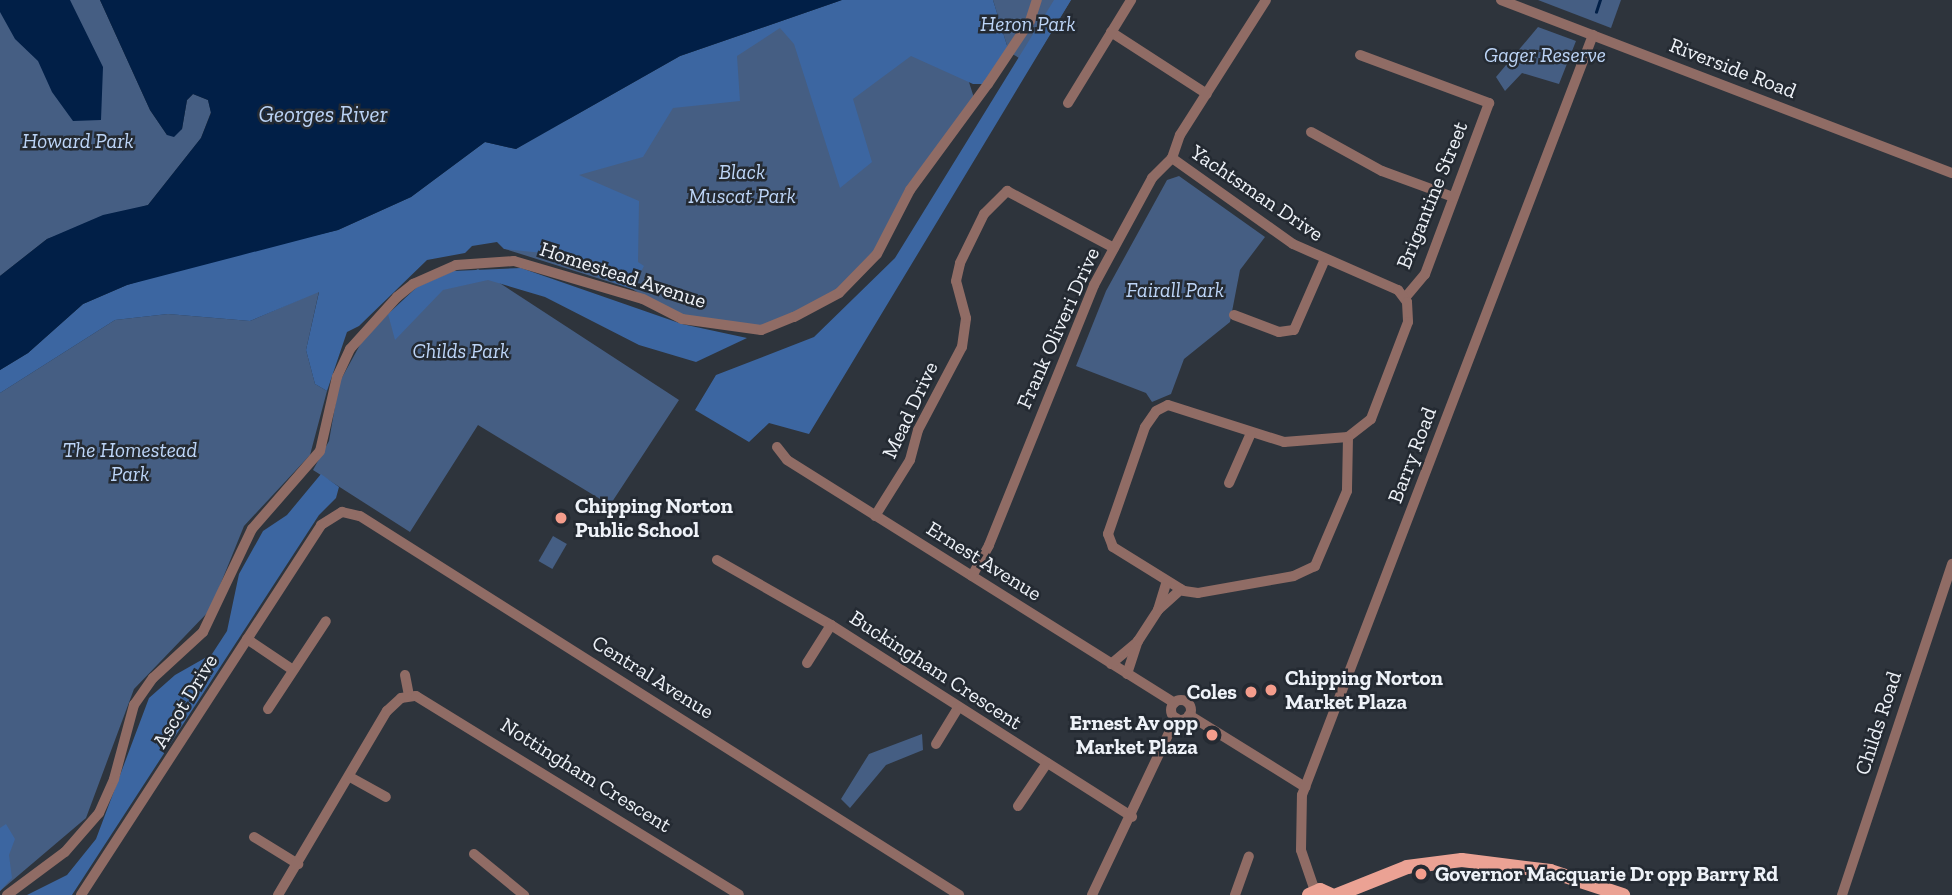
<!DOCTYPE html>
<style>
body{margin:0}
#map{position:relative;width:1952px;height:895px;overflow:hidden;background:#2e343c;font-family:"Zilla Slab",serif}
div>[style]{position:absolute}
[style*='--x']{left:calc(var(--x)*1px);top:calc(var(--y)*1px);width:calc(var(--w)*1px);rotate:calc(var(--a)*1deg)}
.green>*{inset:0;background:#455e83;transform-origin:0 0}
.forest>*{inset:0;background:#3c66a1}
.water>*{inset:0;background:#011f47}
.stream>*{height:2.5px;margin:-1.25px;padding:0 1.25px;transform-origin:1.25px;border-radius:1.25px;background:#011f47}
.minor>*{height:10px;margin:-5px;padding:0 5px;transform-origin:5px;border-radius:5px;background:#906c65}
.minor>.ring{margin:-5px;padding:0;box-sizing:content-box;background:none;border:10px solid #906c65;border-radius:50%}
.major>*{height:14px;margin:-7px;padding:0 7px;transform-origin:7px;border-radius:7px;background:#eba294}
.dots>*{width:19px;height:19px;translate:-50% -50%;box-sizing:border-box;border:4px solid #242a32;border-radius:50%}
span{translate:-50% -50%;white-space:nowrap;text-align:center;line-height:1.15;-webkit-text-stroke:5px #242a32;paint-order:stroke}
.park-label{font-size:21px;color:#bdd5f7;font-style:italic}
.street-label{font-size:21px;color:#eef2f8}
.poi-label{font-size:21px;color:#eef2f8;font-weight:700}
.left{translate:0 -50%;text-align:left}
.right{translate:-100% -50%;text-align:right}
.water-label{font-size:23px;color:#bad2f4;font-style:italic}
</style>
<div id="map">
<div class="green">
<i style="clip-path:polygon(0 0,100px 0,150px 110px,167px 135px,182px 129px,187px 100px,193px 94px,208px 100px,211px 112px,201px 138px,148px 205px,47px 239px,0 276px)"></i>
<i style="clip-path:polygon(842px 0,943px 0,975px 101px,942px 144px,877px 254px,851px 283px,761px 330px,682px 319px,632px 289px,505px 249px,516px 149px,551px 127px)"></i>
<i style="clip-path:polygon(993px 0,1071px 0,1031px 65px,1009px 52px)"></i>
<i style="clip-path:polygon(1538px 0,1621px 0,1611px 28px)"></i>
<i style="clip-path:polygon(1538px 27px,1576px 41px,1559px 84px,1522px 73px,1505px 91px,1496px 77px)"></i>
<i style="clip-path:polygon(1179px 176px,1265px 237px,1240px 270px,1230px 322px,1184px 359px,1171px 394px,1152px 402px,1146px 393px,1076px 366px,1106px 291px,1167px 180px)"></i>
<i style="clip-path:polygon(478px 269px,679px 400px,610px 505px,478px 425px,410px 532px,313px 470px,329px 441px,339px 383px,361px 343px,388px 314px)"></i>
<i style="clip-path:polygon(319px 291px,306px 350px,315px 384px,327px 391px,310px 455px,244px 526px,210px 610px,134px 689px,86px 818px,0 891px,0 393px,115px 320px,168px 314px,250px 321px)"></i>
<i style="left:553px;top:536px;width:16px;height:29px;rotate:30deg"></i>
<i style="clip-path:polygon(922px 734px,923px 750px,886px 765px,850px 808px,841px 799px,869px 754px)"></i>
</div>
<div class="forest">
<i style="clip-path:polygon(842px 0,993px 0,1009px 52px,988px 84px,973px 84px,911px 56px,853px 99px,872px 162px,840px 188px,794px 44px,780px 28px,737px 56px,740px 101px,673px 108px,643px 157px,579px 175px,639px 201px,638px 262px,644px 266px,632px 289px,564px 264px,553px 254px,504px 249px,497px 242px,472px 246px,465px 253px,427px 260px,359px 326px,347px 332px,327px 391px,315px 384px,306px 350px,319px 292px,250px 321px,168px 314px,115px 320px,0 393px,0 370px,28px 353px,83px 304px,127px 285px,194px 264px,338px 230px,411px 197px,485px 142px,516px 149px,680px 56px)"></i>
<i style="clip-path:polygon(1054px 0,1071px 0,809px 434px,769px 423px,749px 442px,695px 410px,716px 375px,814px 337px,895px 258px)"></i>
<i style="clip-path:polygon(521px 268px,682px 324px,747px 338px,696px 362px,639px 345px,545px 297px,488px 280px,443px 290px,395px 340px,388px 314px,417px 287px,453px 271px)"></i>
<i style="clip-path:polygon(321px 474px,339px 487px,336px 498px,319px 515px,72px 895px,27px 895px,67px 875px,96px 839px,149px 698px,175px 675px,212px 654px,227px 631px,239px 574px,263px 531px,287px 515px)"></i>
<i style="clip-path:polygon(6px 824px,15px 839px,9px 855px,12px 878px,0 891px,0 828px)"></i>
</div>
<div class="water">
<i style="clip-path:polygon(0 0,70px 0,103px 67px,101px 120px,73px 121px,52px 92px,38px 61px,15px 39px,0 12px)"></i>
<i style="clip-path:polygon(100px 0,842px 0,680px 56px,516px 149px,485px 142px,411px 197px,338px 230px,127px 285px,83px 304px,28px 353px,0 370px,0 276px,47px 239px,103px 215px,148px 205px,201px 138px,211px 113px,208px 100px,193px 94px,187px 100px,182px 129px,174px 137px,167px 135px,150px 110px)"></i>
</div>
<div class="stream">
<i style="--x:1596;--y:12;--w:13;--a:-72"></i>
</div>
<div class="minor">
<i style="--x:1501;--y:0;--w:483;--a:21"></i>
<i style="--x:1111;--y:32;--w:114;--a:32.9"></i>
<i style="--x:1360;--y:55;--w:138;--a:20.4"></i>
<i style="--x:1489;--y:103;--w:183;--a:110.5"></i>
<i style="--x:1425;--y:274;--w:31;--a:130"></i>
<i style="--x:1068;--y:103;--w:121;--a:-58.5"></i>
<i style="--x:1311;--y:132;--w:81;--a:28.8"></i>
<i style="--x:1382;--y:171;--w:76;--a:20.1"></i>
<i style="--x:1172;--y:158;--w:148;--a:35.4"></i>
<i style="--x:1293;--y:244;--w:115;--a:23.7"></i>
<i style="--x:1398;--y:290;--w:15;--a:53"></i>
<i style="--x:1407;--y:302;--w:20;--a:87"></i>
<i style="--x:1408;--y:322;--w:104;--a:110.9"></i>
<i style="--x:1371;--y:419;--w:29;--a:142"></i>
<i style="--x:1348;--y:437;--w:54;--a:91.1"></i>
<i style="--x:1347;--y:491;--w:82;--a:113.1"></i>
<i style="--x:1315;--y:566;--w:23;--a:155"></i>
<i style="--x:1294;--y:576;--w:97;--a:170"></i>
<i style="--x:1198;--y:593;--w:14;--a:-172"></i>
<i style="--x:1184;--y:591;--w:84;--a:-148.2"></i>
<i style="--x:1113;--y:547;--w:14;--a:-111"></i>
<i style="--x:1108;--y:534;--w:113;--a:-70.9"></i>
<i style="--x:1145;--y:427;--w:19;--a:-55"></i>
<i style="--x:1156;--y:411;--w:13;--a:-27"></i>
<i style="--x:1168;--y:405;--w:122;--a:17.7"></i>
<i style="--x:1284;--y:442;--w:64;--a:-4.5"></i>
<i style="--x:1234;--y:315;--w:48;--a:20.7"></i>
<i style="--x:1279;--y:332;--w:15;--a:-8"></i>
<i style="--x:1294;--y:330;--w:77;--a:-66.4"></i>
<i style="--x:777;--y:447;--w:16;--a:52"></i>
<i style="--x:787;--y:460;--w:457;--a:32.1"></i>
<i style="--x:1229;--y:483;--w:55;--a:-66.3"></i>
<i style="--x:875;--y:516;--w:66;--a:-58"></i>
<i style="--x:910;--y:460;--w:31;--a:-75"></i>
<i style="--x:918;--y:430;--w:94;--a:-62.1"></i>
<i style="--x:962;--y:347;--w:29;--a:-82"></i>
<i style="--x:966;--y:318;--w:38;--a:-105"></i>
<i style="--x:956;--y:281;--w:18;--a:-77"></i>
<i style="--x:960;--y:263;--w:55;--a:-63.9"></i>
<i style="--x:984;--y:214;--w:33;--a:-45"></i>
<i style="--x:1007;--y:191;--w:121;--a:28"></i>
<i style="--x:717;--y:560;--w:131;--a:29.7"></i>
<i style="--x:831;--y:625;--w:357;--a:32.5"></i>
<i style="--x:972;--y:576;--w:35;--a:-61"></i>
<i style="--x:989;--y:545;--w:280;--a:-68"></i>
<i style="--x:1094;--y:285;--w:122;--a:-61.5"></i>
<i style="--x:1152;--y:178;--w:28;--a:-45"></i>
<i style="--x:1172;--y:158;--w:24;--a:-71"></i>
<i style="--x:1180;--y:135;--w:160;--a:-57.5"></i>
<i style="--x:1158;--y:610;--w:30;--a:-73"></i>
<i style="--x:247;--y:639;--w:55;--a:34"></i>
<i style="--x:807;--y:663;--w:45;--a:-57.7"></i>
<i style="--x:1111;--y:664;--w:35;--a:-40"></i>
<i style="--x:1127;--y:674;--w:35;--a:-72"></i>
<i style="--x:1138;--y:641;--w:37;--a:-57"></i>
<i style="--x:1158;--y:610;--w:31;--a:-42"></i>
<i style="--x:405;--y:675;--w:21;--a:79"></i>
<i class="ring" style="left:1171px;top:700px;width:10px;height:10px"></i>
<i style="--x:268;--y:709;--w:105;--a:-56.6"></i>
<i style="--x:1189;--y:715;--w:137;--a:31.8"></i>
<i style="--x:936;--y:744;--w:42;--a:-58.6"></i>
<i style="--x:350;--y:777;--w:41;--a:29.1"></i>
<i style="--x:1018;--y:806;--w:52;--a:-56"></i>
<i style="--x:254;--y:837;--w:52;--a:31.5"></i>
<i style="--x:474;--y:854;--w:65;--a:39.4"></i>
<i style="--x:1315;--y:891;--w:43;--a:-108.9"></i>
<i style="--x:1301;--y:850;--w:55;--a:-89"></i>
<i style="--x:1302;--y:795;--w:814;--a:-69.05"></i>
<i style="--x:7;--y:895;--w:72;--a:-36.6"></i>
<i style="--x:65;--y:852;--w:52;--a:-48.9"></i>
<i style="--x:99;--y:813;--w:37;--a:-66"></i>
<i style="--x:114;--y:779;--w:77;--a:-74.9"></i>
<i style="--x:134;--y:705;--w:33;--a:-55"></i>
<i style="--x:153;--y:678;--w:68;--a:-42.6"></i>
<i style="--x:203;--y:632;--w:114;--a:-64.6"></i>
<i style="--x:252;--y:529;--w:103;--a:-48.9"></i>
<i style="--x:320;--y:451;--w:76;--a:-77.1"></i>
<i style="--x:337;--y:377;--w:31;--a:-65"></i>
<i style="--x:350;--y:349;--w:70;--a:-47.9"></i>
<i style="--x:397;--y:297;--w:21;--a:-39"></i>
<i style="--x:413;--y:284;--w:47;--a:-23.8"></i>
<i style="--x:456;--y:265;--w:58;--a:-3.9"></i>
<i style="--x:514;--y:261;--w:134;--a:16.4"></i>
<i style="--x:643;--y:299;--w:44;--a:27.1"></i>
<i style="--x:682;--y:319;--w:80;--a:7.9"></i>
<i style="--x:761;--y:330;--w:35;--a:-22"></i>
<i style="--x:794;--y:317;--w:51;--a:-28.1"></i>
<i style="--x:839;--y:293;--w:54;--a:-45.7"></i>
<i style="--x:877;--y:254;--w:72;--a:-62.7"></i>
<i style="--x:910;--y:190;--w:132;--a:-53.7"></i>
<i style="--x:988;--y:84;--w:76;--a:-56.3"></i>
<i style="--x:1030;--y:21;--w:22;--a:-72"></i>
<i style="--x:81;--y:895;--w:441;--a:-57"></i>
<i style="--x:321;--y:525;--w:25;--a:-32"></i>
<i style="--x:342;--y:512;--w:18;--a:13"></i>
<i style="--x:360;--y:516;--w:709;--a:32.32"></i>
<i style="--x:278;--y:895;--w:214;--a:-59.4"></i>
<i style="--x:387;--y:711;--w:19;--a:-43"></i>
<i style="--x:401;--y:698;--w:15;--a:-8"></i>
<i style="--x:416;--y:696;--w:379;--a:31.6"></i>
<i style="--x:1092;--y:895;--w:196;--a:-64.6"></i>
<i style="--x:1235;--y:895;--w:41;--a:-70.3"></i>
<i style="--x:1842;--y:895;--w:349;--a:-71.6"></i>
</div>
<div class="major">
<i style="--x:1309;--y:895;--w:12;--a:-24"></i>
<i style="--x:1320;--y:890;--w:12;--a:24"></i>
<i style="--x:1337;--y:895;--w:75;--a:-21.8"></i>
<i style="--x:1407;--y:867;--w:55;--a:-7.3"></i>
<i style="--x:1462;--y:860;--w:89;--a:7.1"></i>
<i style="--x:1550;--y:871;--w:77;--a:18.2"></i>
</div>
<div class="dots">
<i style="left:561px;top:518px;background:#f49d8c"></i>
<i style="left:1271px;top:690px;background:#f49d8c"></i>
<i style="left:1251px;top:692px;background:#f49d8c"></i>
<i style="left:1212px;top:735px;background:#f49d8c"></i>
<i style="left:1421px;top:874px;background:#f49d8c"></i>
</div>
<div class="park-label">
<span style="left:1028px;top:24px">Heron Park</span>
<span style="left:1545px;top:55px">Gager Reserve</span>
<span style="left:78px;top:141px">Howard Park</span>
<span style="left:742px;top:184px">Black<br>Muscat Park</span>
<span style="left:1175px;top:290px">Fairall Park</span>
<span style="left:461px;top:351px">Childs Park</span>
<span style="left:130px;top:462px">The Homestead<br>Park</span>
</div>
<div class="street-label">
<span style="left:1733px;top:68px;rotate:21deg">Riverside Road</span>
<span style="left:1257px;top:193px;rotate:34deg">Yachtsman Drive</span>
<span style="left:1432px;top:195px;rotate:-68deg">Brigantine Street</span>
<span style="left:623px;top:275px;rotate:18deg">Homestead Avenue</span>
<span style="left:1058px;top:328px;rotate:-66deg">Frank Oliveri Drive</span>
<span style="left:910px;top:410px;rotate:-65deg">Mead Drive</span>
<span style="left:1412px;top:455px;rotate:-69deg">Barry Road</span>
<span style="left:984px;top:561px;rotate:32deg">Ernest Avenue</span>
<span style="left:936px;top:670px;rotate:33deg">Buckingham Crescent</span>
<span style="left:653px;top:677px;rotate:32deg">Central Avenue</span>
<span style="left:185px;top:701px;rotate:-59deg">Ascot Drive</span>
<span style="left:1878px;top:723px;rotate:-72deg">Childs Road</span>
<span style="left:586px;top:775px;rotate:32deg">Nottingham Crescent</span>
</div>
<div class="poi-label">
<span class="left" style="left:575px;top:518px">Chipping Norton<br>Public School</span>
<span class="left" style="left:1285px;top:690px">Chipping Norton<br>Market Plaza</span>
<span class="right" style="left:1237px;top:692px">Coles</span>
<span class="right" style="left:1198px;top:735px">Ernest Av opp<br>Market Plaza</span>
<span class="left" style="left:1435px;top:874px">Governor Macquarie Dr opp Barry Rd</span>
</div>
<div class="water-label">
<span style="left:323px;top:114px">Georges River</span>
</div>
</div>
